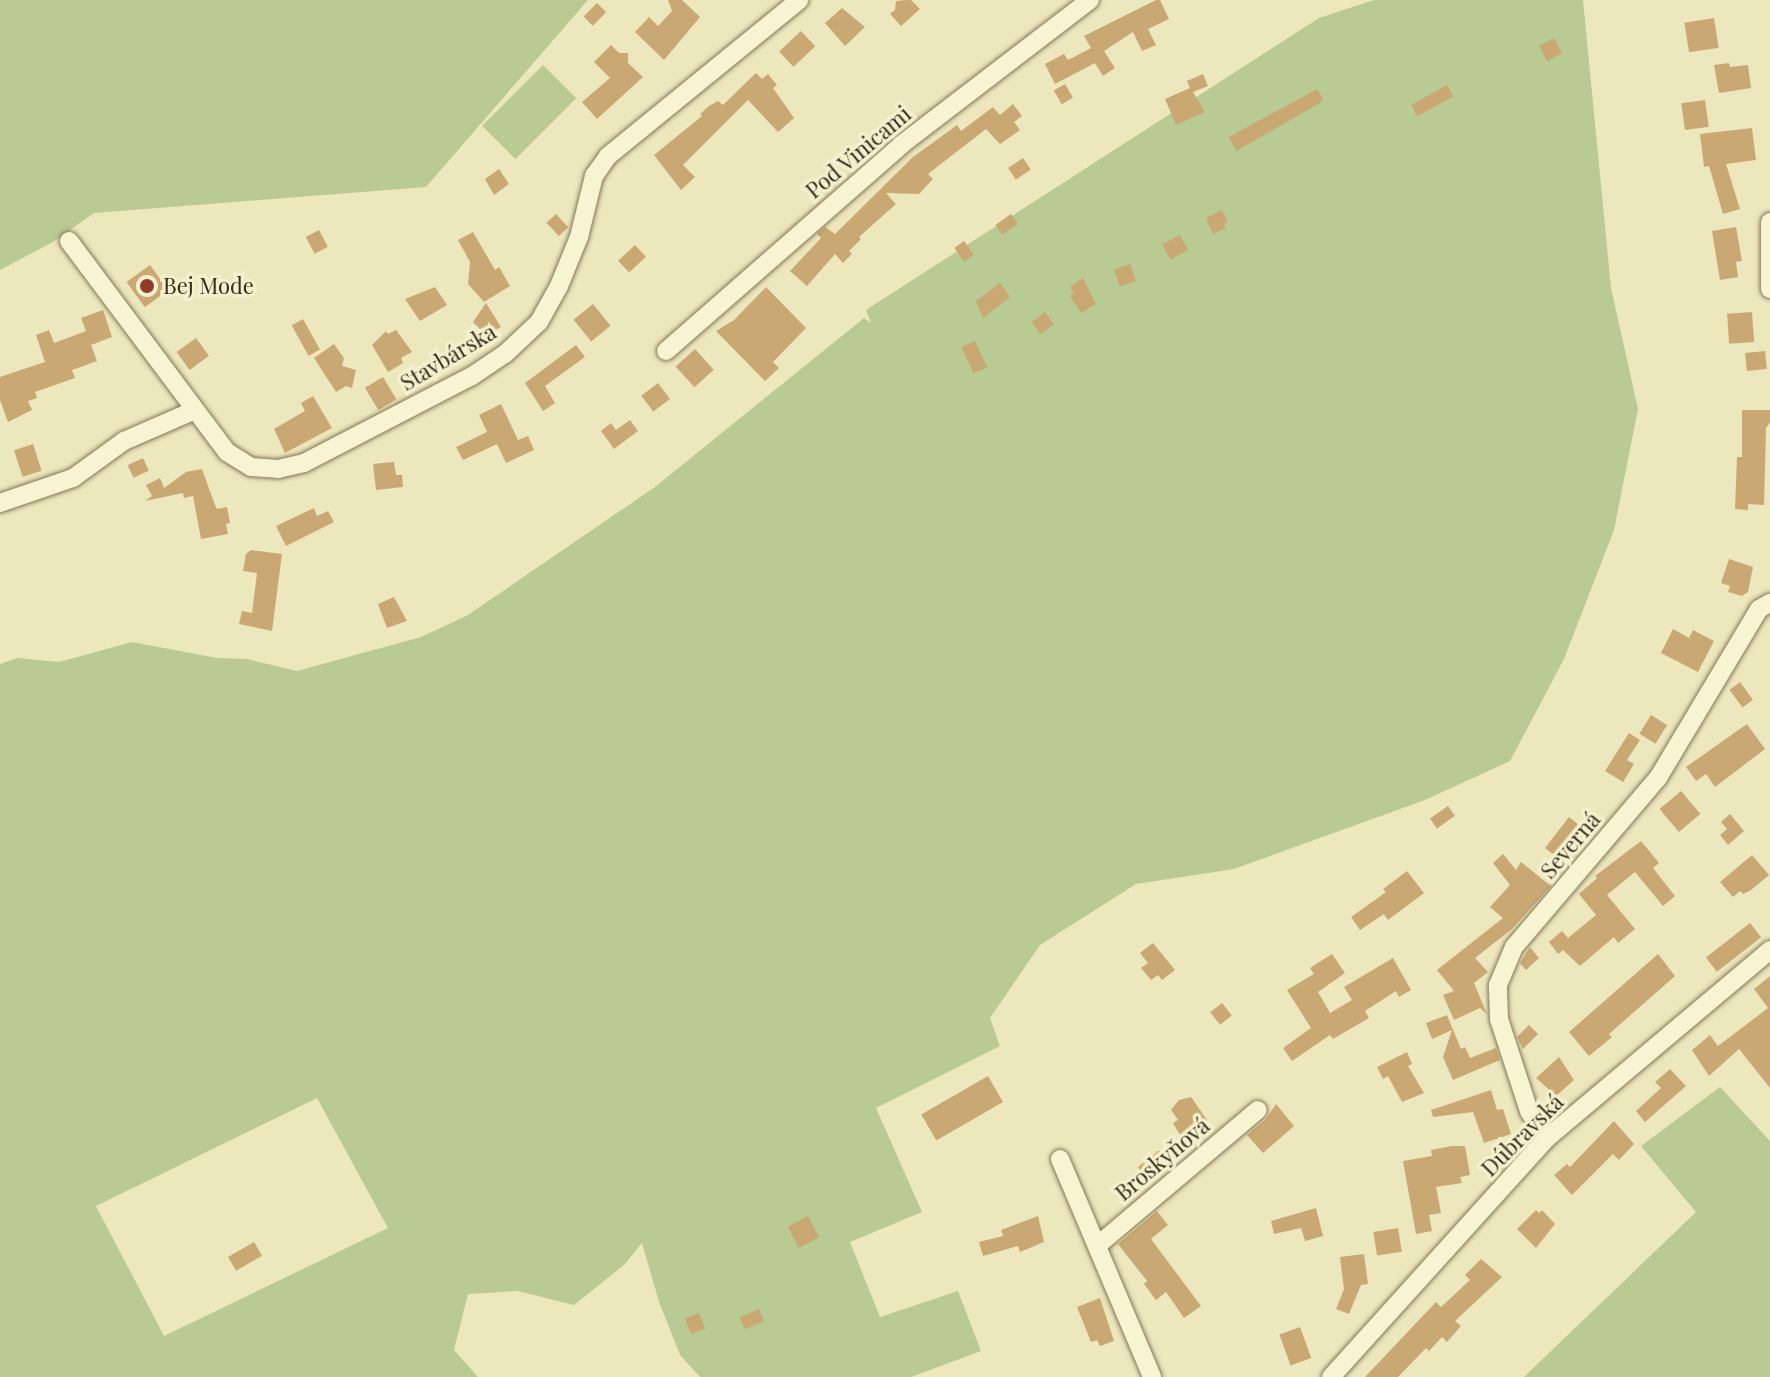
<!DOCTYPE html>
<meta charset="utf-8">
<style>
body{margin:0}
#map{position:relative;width:1770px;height:1377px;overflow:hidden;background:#ede7be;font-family:"Playfair Display",serif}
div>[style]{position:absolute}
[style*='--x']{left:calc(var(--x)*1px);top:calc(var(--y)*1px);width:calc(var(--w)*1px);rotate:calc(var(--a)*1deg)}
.green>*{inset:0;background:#b9ca92;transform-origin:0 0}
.building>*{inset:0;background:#caa874;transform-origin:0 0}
.roads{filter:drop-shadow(0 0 2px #847757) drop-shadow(0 0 2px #847757)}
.minor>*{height:18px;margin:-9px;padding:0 9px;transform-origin:9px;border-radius:9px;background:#f8f3d0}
.dots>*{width:22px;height:22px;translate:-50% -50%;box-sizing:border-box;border:4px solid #f4f0cd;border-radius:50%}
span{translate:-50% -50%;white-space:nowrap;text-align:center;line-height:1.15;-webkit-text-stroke:7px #f4f0cd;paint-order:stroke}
.street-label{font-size:22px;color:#342c1b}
.poi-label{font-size:22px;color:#342c1b}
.left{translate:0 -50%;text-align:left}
</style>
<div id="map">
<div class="green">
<i style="clip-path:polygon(0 0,588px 0,426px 187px,94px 213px,53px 242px,0 270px)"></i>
<i style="clip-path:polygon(evenodd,1374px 0,1583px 0,1611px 288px,1638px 409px,1614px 530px,1564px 659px,1510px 761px,1425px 800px,1234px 869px,1136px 884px,1040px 945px,990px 1018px,1000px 1046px,876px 1108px,922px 1212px,850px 1242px,880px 1317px,958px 1291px,981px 1351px,911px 1377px,700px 1377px,680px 1355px,659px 1302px,642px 1243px,625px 1264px,574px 1305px,518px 1291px,468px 1294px,454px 1350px,478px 1377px,0 1377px,0 664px,17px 658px,59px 662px,132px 642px,217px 658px,247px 659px,297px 671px,421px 637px,468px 615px,655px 487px,864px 318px,871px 323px,866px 310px,1319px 18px,1374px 0,317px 1098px,388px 1228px,164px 1336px,96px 1206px,317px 1098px)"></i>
<i style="left:543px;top:65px;width:47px;height:86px;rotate:45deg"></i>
<i style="clip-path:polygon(1720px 1087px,1770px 1141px,1770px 1377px,1524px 1377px,1696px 1212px,1641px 1146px)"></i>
</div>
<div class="building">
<i style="clip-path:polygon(668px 0,682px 0,700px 17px,664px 60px,635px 32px,649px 17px,658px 26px,672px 11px)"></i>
<i style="clip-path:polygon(906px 0,911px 0,920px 9px,901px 26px,890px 14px,895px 10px,896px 1px)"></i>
<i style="clip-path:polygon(1156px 0,1160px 0,1169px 19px,1148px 29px,1156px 45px,1142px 51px,1133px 32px,1104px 51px,1115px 68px,1103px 76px,1095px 63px,1055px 84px,1045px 64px,1064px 54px,1068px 60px,1091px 48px,1084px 36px)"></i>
<i style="left:597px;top:3px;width:13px;height:19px;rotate:45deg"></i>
<i style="clip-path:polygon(842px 8px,865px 27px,845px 46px,825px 23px)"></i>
<i style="left:1714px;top:18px;width:30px;height:30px;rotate:81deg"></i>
<i style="left:801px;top:31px;width:21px;height:30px;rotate:47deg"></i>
<i style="left:1554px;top:38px;width:17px;height:17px;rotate:62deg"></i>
<i style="clip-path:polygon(611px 45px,619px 53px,628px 53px,628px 63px,643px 77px,597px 119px,582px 102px,610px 78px,594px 62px)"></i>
<i style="clip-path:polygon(1729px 63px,1730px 67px,1748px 65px,1751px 88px,1719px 93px,1714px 65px)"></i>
<i style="clip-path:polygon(756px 73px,762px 79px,768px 74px,777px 85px,773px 88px,794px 118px,778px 132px,748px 100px,683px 165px,695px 177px,681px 190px,654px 155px,702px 116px,700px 114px,709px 106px,718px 101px,723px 105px)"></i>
<i style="clip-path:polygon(1203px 74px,1208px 86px,1193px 92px,1205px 112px,1176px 125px,1165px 99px,1190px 88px,1187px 81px)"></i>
<i style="left:1065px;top:84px;width:16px;height:13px;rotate:60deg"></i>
<i style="left:1447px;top:85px;width:13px;height:41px;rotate:61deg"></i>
<i style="clip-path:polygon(1317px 89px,1323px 99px,1320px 103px,1236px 151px,1229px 137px)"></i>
<i style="left:1705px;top:100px;width:27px;height:24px;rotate:82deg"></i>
<i style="clip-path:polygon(1013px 104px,1022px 116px,1014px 122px,1020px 130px,1000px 144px,986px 129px,928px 174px,933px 179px,919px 194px,886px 193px,896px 204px,859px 237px,861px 239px,849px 251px,852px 254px,843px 263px,835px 254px,807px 286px,790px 271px,821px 238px,817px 234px,825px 227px,835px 234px,913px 157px,957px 125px,961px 131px,993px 107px,1000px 115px)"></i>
<i style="clip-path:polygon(1752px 128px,1756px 160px,1726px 164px,1740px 209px,1723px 214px,1709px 166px,1704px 167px,1700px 134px)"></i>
<i style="left:1023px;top:158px;width:14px;height:18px;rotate:56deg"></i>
<i style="clip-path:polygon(499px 169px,509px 184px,494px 195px,485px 179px)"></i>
<i style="clip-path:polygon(1222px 210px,1228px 222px,1224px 224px,1226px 228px,1213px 234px,1206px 218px)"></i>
<i style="left:556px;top:214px;width:18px;height:13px;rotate:47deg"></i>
<i style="left:1011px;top:214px;width:12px;height:19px;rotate:55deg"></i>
<i style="clip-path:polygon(1736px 227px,1742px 261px,1736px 262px,1738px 277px,1720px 280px,1712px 231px)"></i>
<i style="left:319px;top:230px;width:19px;height:15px;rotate:62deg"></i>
<i style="clip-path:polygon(473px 232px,495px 270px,499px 267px,510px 286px,484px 302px,468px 284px,470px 262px,458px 240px)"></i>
<i style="left:1180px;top:235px;width:17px;height:20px;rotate:62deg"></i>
<i style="left:964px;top:241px;width:17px;height:12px;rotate:54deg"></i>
<i style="left:635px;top:245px;width:16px;height:23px;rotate:47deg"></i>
<i style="left:1130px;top:264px;width:18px;height:17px;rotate:71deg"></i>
<i style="left:150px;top:265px;width:31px;height:29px;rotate:54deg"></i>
<i style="clip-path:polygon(1083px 278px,1096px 304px,1081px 313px,1070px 296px,1074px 293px,1070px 287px)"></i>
<i style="clip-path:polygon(1000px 283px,1010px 297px,983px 318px,976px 301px)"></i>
<i style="clip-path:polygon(435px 287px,447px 305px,420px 321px,405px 299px)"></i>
<i style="clip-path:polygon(766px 287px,806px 328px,773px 362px,779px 368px,765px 381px,716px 331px,734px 320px)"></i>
<i style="clip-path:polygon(486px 303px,501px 327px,486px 335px,473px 322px)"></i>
<i style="left:593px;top:304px;width:28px;height:25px;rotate:51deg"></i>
<i style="clip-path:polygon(103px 310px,112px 337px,91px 345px,97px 361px,72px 370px,75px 378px,35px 392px,37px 398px,28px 401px,32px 410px,8px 422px,0 400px,0 377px,45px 362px,36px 335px,49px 330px,54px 343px,86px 331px,81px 318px)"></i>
<i style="left:1045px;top:312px;width:15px;height:17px;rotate:53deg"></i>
<i style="left:1752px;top:312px;width:30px;height:25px;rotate:86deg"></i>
<i style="left:303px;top:319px;width:35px;height:13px;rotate:61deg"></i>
<i style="clip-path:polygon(396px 330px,412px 352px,401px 358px,403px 363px,388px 372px,372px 345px,386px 331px,388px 334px)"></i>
<i style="left:196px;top:338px;width:22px;height:24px;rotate:54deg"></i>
<i style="left:975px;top:341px;width:29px;height:15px;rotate:65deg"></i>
<i style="clip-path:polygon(334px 344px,344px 358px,342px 366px,356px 370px,352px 388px,346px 386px,336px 392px,314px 358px)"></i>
<i style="clip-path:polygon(576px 345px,585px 357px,545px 386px,555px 403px,543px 411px,525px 383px)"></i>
<i style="left:695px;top:349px;width:28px;height:26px;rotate:48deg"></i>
<i style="left:1765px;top:351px;width:18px;height:20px;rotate:84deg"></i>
<i style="left:383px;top:377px;width:26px;height:21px;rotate:59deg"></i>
<i style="left:658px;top:383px;width:20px;height:21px;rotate:53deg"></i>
<i style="clip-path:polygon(313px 396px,332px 428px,285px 453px,274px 429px,305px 411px,301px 403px)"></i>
<i style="clip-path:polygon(501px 404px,518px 440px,528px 436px,534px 450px,506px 463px,497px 444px,463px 460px,456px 447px,487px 432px,479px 415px)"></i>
<i style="clip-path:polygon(1742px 410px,1770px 410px,1770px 422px,1766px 428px,1764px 505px,1748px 504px,1748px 510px,1735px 509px,1737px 457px,1742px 457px)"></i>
<i style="clip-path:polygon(630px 420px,638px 431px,614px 449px,601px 431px,611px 423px,616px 430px)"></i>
<i style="left:33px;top:444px;width:28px;height:20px;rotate:72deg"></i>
<i style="left:143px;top:458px;width:14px;height:17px;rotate:65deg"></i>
<i style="clip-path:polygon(394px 462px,396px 475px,402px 475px,403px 487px,376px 490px,373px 464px)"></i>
<i style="clip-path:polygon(202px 469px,215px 505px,217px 509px,227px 507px,230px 523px,226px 524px,228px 534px,201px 539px,193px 496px,184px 498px,183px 493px,145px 501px,152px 496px,146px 485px,160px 478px,164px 488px,186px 472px)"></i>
<i style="clip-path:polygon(314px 508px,317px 516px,328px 511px,334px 522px,286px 546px,276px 526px)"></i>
<i style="clip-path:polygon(251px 550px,282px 554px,272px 631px,239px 624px,242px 611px,252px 613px,257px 573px,243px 571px,246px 554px)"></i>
<i style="clip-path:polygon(1729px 559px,1753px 567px,1748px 592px,1742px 596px,1728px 592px,1730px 586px,1721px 583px)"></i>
<i style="clip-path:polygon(394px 597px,407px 621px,387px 628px,378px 604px)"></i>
<i style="clip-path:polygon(1673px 629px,1689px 638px,1693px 630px,1714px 641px,1698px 672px,1661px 653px)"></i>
<i style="left:1740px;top:682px;width:22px;height:13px;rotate:54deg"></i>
<i style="left:1651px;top:715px;width:19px;height:22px;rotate:32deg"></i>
<i style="clip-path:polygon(1747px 724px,1765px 749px,1715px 787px,1706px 774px,1696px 781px,1686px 767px)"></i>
<i style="clip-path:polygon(1629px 733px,1640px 740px,1627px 760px,1634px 764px,1623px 782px,1605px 771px)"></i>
<i style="left:1681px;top:791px;width:30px;height:28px;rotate:50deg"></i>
<i style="left:1448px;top:806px;width:12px;height:22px;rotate:55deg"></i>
<i style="clip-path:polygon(1730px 814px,1744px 831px,1728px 845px,1720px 835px,1727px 829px,1721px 822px)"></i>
<i style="clip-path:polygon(1569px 817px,1579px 825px,1574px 830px,1583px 837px,1569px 856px,1559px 849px,1554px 855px,1545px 848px)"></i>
<i style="clip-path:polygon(1641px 841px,1659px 863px,1653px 868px,1675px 896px,1663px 906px,1635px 872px,1607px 895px,1635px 929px,1618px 943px,1614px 937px,1580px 966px,1563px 950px,1558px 954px,1549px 942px,1562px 931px,1568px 938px,1596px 915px,1579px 894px,1597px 878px,1595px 876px)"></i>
<i style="clip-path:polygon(1503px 854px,1516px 870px,1521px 862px,1551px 886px,1512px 929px,1475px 958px,1488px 972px,1474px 983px,1487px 1014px,1480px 1008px,1454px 1020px,1443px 995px,1454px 991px,1437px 970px,1503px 918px,1490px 907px,1510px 885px,1493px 863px)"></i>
<i style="clip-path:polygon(1752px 855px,1769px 875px,1751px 890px,1743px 894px,1740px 891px,1733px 897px,1720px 882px)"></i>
<i style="clip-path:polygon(1407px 871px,1424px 893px,1388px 920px,1384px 914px,1360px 930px,1351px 917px,1386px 892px,1383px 889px)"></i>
<i style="left:1750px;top:923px;width:18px;height:56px;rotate:52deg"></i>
<i style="clip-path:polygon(1153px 943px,1175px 970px,1162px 980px,1158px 975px,1151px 980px,1141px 968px,1148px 963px,1140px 953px)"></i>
<i style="clip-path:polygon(1530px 947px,1539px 958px,1526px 970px,1520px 963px)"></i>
<i style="clip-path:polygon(1332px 954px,1345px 973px,1318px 992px,1330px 1013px,1352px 1000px,1344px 987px,1393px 958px,1411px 990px,1399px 997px,1396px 991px,1365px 1011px,1369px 1018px,1333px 1039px,1330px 1035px,1292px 1061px,1283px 1048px,1311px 1028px,1287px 990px,1314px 974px,1310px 968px)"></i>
<i style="clip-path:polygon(1658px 954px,1675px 976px,1609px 1034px,1612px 1037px,1589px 1056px,1569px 1032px)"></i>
<i style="clip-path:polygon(1770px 976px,1770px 1088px,1739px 1049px,1709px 1076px,1692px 1050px,1710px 1035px,1718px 1046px,1768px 1008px,1754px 989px)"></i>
<i style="left:1222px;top:1003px;width:16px;height:15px;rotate:52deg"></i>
<i style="clip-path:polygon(1447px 1015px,1461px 1049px,1465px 1047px,1470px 1058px,1496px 1048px,1500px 1060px,1453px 1080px,1443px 1057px,1452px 1030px,1432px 1039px,1426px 1023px)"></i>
<i style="clip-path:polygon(1529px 1025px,1538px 1034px,1523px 1049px,1517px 1037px)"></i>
<i style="clip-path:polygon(1407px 1052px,1412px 1064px,1408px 1066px,1424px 1093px,1402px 1102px,1388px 1076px,1383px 1079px,1377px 1067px)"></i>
<i style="clip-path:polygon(1559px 1057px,1574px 1080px,1556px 1096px,1536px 1078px)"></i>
<i style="clip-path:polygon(1670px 1069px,1686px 1086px,1645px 1122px,1636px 1111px,1661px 1088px,1655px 1082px)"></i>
<i style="left:988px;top:1076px;width:30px;height:77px;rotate:60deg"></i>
<i style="clip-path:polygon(1491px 1090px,1497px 1110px,1503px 1109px,1511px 1134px,1484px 1143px,1473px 1112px,1433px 1117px,1431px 1110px)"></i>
<i style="clip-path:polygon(1191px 1097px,1207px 1120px,1180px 1135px,1173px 1123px,1178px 1120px,1171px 1110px,1179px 1100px)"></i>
<i style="clip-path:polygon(1276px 1104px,1294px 1126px,1263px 1153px,1247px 1135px,1266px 1119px)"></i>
<i style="clip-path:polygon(1614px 1121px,1634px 1144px,1619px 1160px,1613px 1154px,1572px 1195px,1554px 1175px,1567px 1164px,1570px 1167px)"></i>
<i style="clip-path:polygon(1452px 1146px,1465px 1146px,1470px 1175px,1460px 1177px,1462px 1183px,1436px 1187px,1441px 1213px,1429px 1215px,1432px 1231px,1416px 1234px,1403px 1161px,1432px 1156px,1431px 1150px)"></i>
<i style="clip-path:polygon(1158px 1151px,1163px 1151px,1169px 1164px,1148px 1180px,1138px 1167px)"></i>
<i style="clip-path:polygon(1316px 1208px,1323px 1236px,1305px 1241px,1301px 1228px,1274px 1234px,1271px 1221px)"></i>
<i style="clip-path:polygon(1536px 1210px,1539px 1213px,1542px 1210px,1555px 1224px,1536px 1248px,1517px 1229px)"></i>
<i style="clip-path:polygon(1157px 1211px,1168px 1225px,1151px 1239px,1201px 1306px,1184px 1318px,1166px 1292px,1156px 1300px,1144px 1284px,1147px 1281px,1118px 1244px)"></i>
<i style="left:808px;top:1216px;width:24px;height:23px;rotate:62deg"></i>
<i style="clip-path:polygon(1038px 1216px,1044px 1242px,1020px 1252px,1018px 1246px,983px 1256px,979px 1242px,1003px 1236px,1001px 1230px)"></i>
<i style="left:1398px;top:1228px;width:24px;height:25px;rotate:81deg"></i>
<i style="left:254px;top:1242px;width:16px;height:30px;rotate:60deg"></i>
<i style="clip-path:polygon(1364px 1254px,1368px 1284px,1361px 1285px,1349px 1314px,1336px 1309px,1344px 1289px,1340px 1257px)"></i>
<i style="clip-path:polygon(1481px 1259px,1502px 1277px,1455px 1321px,1461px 1326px,1447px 1342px,1442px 1337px,1429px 1351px,1426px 1348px,1398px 1377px,1365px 1377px,1436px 1302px,1441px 1307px,1470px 1280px,1465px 1275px)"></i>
<i style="clip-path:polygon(1100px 1298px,1114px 1341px,1100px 1346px,1097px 1340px,1091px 1342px,1077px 1307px)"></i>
<i style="left:759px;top:1309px;width:13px;height:21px;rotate:67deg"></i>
<i style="left:699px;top:1313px;width:17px;height:15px;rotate:69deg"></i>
<i style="left:1300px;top:1327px;width:33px;height:22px;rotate:70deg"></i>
</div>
<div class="roads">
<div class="minor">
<i style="--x:1770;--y:222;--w:67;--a:90"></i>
<i style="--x:69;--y:241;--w:264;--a:53.2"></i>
<i style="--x:227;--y:452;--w:28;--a:32"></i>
<i style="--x:251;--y:467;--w:27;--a:4"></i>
<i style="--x:278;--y:469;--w:27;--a:-13"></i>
<i style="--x:304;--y:463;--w:189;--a:-27.4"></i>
<i style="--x:472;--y:376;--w:40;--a:-34"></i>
<i style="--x:505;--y:354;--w:47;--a:-43.3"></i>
<i style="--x:539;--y:322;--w:41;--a:-60.9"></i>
<i style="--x:559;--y:286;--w:53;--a:-67.8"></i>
<i style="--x:579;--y:237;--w:63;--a:-76.2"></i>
<i style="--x:594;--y:176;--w:24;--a:-55"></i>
<i style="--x:608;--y:156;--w:247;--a:-39.2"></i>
<i style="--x:666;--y:351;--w:313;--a:-41.2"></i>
<i style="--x:901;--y:145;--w:238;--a:-37.5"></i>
<i style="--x:0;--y:503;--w:77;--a:-18.9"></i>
<i style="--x:73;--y:478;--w:63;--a:-36"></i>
<i style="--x:124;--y:441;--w:77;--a:-23.6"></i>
<i style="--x:1547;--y:1138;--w:32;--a:-124"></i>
<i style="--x:1529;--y:1111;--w:97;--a:-108.1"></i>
<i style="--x:1499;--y:1019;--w:34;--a:-92"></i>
<i style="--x:1498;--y:985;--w:41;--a:-67.2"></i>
<i style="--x:1514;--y:947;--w:222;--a:-49.6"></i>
<i style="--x:1658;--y:778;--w:197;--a:-59.1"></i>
<i style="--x:1759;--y:609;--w:13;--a:-29"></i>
<i style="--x:1060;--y:1159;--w:237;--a:67.1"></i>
<i style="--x:1098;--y:1245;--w:209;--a:-40.2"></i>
<i style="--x:1331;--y:1377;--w:322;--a:-47.9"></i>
<i style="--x:1547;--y:1138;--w:292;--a:-40.1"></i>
</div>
</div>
<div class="dots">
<i style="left:147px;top:286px;background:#923b28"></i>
</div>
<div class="street-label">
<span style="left:858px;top:152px;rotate:-40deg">Pod Vinicami</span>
<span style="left:448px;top:357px;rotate:-31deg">Stavbárska</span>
<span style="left:1570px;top:845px;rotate:-50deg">Severná</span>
<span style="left:1522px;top:1135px;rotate:-45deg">Dúbravská</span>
<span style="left:1162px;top:1159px;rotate:-40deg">Broskyňová</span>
</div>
<div class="poi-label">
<span class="left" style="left:163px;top:286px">Bej Mode</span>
</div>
</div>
